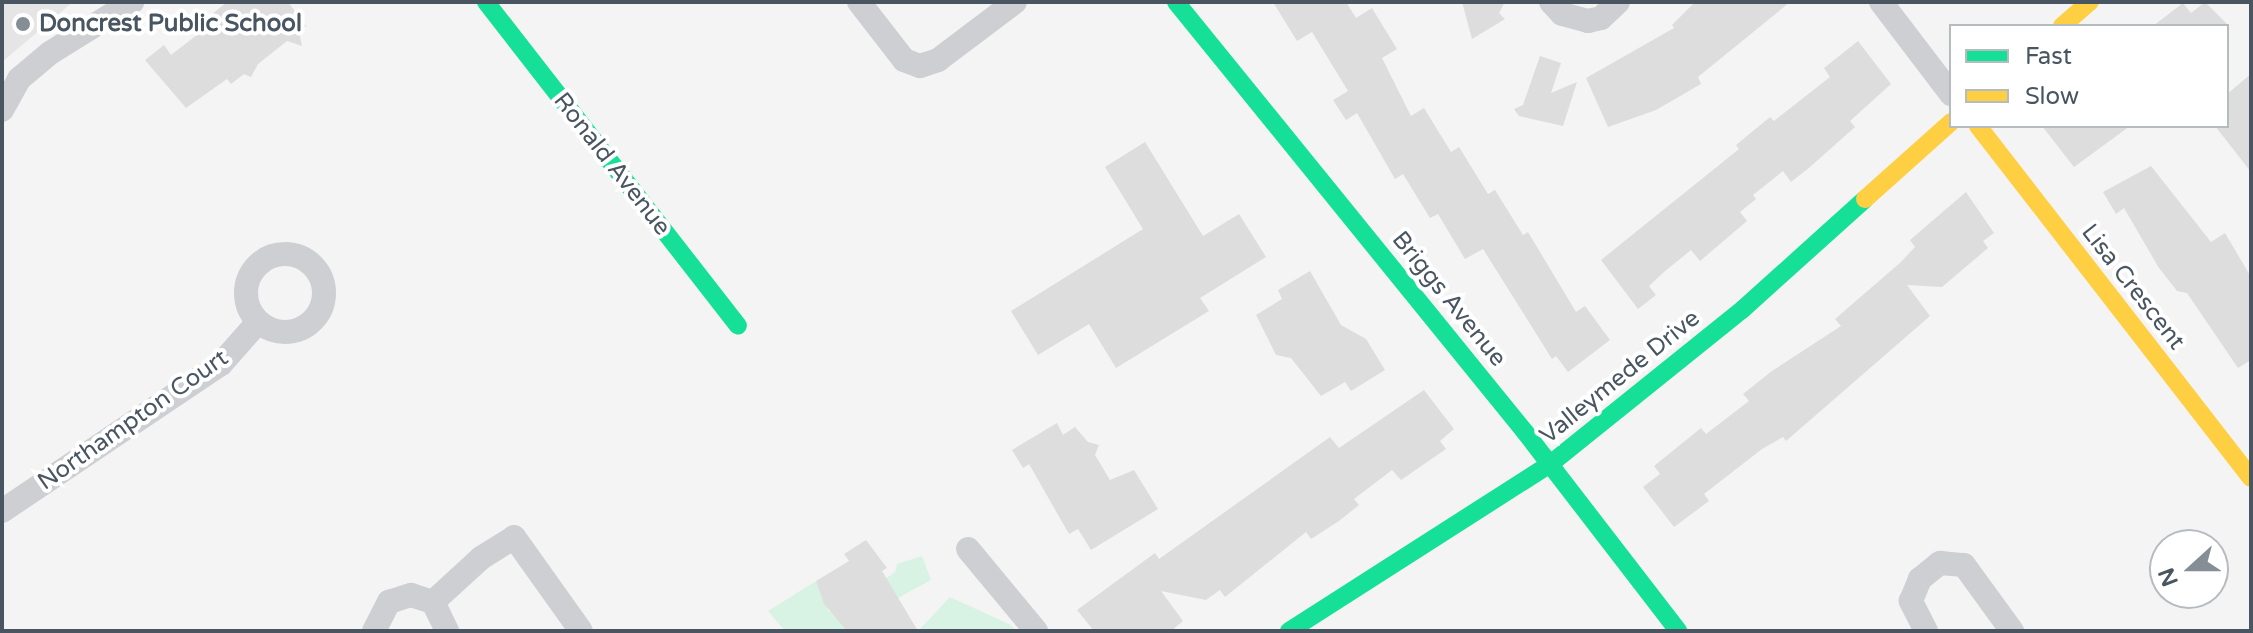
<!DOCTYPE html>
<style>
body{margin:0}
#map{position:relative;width:2253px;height:633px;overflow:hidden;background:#f4f4f4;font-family:"Varela Round",sans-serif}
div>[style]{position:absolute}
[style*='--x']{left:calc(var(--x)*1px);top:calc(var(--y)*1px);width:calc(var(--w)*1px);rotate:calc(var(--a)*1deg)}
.education>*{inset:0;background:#e5e5e6}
.green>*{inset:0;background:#d8f3e3}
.building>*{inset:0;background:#ddddde}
.street>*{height:24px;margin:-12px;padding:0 12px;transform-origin:12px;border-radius:12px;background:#cdcfd2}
.street>.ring{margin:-12px;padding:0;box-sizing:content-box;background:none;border:24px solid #cdcfd2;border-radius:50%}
.fast>*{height:18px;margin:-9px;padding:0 9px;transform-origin:9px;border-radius:9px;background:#16e098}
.slow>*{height:18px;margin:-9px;padding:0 9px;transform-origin:9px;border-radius:9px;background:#ffcf43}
.dots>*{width:22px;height:22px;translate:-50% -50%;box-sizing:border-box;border:4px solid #fff;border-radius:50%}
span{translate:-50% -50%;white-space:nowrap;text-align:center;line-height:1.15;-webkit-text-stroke:8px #fff;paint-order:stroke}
.poi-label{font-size:24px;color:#495662;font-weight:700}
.left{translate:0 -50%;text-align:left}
.street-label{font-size:24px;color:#495662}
.frame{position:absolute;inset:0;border:4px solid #495662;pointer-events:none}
.legend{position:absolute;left:1949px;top:24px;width:280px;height:104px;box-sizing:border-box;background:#fff;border:2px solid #b6bbc0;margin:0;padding:10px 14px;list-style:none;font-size:24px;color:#495662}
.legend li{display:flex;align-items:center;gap:16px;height:40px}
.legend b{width:40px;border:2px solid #b6bbc0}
.north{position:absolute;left:2149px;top:529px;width:80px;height:80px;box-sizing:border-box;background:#fff;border:2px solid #b6bbc0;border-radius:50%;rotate:249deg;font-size:22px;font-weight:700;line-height:32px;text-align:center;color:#495662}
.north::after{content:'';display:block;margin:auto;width:28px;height:36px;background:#858d95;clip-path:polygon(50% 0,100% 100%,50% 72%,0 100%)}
</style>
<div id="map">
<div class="education">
<i style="clip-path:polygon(2px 2px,73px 2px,2px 62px)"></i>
</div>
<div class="green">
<i style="clip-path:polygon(922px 556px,931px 580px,898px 598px,865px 631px,785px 631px,768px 611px,816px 581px,829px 612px,836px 613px,895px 572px,897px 564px)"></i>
<i style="clip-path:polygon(950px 597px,1009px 624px,1017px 631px,918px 631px)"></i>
</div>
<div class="building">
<i style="clip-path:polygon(227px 2px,288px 2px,306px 26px,299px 32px,302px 46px,287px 41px,258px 64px,251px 77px,244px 74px,231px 84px,227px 79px,186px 108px,145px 60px,164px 45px,171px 55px,211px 24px,206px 19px)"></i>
<i style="clip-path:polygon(1273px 2px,1346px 2px,1356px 18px,1372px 8px,1397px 49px,1382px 58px,1411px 116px,1424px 108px,1451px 152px,1459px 147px,1488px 194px,1495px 190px,1523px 235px,1528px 232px,1576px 312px,1585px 306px,1610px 340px,1568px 372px,1556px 356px,1552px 359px,1483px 249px,1465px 259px,1438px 214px,1430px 218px,1403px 174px,1395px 179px,1357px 113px,1346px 120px,1333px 100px,1348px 91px,1312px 32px,1297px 41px)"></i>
<i style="clip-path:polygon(1462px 2px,1505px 2px,1499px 13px,1505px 19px,1472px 39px)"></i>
<i style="clip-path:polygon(1695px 2px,1790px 2px,1698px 77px,1701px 84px,1656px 110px,1608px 127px,1586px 78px,1674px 28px,1672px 25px)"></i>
<i style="clip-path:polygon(2205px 2px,2229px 26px,2153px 26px,2183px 3px,2191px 13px)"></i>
<i style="clip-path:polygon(1858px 41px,1891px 84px,1850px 121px,1855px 127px,1810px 167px,1791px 182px,1783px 171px,1753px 195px,1756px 199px,1740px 212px,1747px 221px,1720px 244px,1700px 261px,1691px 250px,1664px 272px,1649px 286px,1656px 295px,1638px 309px,1601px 260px,1739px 149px,1736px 145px,1770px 117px,1774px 121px,1830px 77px,1824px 68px)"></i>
<i style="clip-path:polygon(1540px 56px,1561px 63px,1551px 93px,1577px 82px,1563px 126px,1519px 116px,1514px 109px,1523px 105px)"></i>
<i style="clip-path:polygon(2251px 74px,2251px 172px,2215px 126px,2227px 126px,2227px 94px)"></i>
<i style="clip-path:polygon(2042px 126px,2130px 126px,2074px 167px)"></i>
<i style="clip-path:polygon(1145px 142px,1203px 236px,1239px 214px,1266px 257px,1200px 298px,1209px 311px,1116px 368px,1089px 324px,1038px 355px,1011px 311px,1143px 229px,1105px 167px)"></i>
<i style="clip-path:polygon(2151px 166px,2211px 242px,2225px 233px,2251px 277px,2251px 360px,2238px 368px,2187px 293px,2177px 291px,2159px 268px,2124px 208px,2116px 214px,2103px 192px)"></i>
<i style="clip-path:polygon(1966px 192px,1994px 233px,1983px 241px,1988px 248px,1942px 287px,1907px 285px,1930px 316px,1786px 441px,1783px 437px,1762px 449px,1704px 494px,1709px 501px,1674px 527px,1643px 487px,1660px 474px,1654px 466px,1701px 428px,1706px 434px,1749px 401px,1743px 394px,1772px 371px,1841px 326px,1835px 319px,1901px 262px,1915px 247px,1910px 240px)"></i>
<i style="clip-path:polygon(1310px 271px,1341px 325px,1366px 339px,1385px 370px,1351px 391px,1345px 382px,1321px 396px,1291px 358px,1276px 355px,1256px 315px,1282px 299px,1278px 290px)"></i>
<i style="clip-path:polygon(1424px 390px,1454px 429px,1440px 441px,1446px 449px,1401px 480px,1392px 470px,1354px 499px,1359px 505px,1339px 521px,1311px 539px,1306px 532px,1225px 597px,1220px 590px,1206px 600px,1161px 591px,1183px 621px,1171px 631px,1094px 631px,1077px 610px,1155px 553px,1159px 559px,1330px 437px,1339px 448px)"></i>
<i style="clip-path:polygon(1057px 423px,1063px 435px,1075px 427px,1088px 442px,1099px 445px,1095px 455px,1110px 480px,1134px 470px,1158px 509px,1091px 550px,1078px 529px,1069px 534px,1029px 464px,1023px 468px,1012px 450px)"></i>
<i style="clip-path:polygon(866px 540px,887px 568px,882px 571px,918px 631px,847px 631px,824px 604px,816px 581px,849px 561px,844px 554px)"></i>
</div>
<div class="street">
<i style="--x:859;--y:2;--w:73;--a:52.2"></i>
<i style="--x:904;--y:60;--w:17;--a:21"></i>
<i style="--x:920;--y:66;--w:19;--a:-18"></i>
<i style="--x:938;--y:60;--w:96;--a:-37"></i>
<i style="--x:1551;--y:2;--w:16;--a:47"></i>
<i style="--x:1562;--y:14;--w:27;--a:15"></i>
<i style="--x:1588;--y:21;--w:13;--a:-13"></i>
<i style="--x:1601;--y:18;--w:23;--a:-43"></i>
<i style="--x:1881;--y:2;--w:116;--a:52.7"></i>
<i style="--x:2;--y:110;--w:35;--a:-61"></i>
<i style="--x:19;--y:79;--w:40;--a:-40"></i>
<i style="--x:50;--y:53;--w:97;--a:-31.9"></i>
<i class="ring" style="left:246px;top:254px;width:54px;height:54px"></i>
<i style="--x:2;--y:511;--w:264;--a:-33.9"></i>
<i style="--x:221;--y:364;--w:56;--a:-48.6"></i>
<i style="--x:968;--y:549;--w:107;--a:50.3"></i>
<i style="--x:433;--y:602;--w:65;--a:-42.5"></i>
<i style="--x:481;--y:558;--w:39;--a:-32"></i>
<i style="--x:514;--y:537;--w:115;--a:54.5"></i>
<i style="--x:374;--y:631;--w:33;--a:-63"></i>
<i style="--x:389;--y:602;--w:23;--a:-18"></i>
<i style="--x:411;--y:595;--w:23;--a:18"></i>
<i style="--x:433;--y:602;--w:32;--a:64"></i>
<i style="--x:1926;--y:631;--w:34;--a:-117"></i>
<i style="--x:1911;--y:601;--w:24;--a:-68"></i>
<i style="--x:1920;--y:579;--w:26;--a:-39"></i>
<i style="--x:1940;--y:563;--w:24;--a:5"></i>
<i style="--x:1964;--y:565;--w:82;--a:54"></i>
</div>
<div class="fast">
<i style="--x:486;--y:2;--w:410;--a:52.1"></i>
<i style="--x:1176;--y:2;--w:554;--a:50.94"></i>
<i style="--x:1525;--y:432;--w:251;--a:52.4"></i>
<i style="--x:1289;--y:631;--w:308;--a:-32.6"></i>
<i style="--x:1549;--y:465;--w:249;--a:-38.8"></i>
<i style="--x:1743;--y:309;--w:164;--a:-42"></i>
</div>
<div class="slow">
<i style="--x:2062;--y:26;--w:37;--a:-41"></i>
<i style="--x:1978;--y:126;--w:445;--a:52.2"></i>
<i style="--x:1865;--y:199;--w:115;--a:-41.8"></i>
</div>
<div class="dots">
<i style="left:23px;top:24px;background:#858d95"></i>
</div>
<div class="poi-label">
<span class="left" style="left:39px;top:24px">Doncrest Public School</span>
</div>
<div class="street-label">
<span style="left:612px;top:164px;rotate:52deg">Ronald Avenue</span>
<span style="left:2133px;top:287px;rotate:52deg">Lisa Crescent</span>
<span style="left:1449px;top:299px;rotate:51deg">Briggs Avenue</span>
<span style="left:1620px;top:377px;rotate:-39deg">Valleymede Drive</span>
<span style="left:133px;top:420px;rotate:-35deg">Northampton Court</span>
</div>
<div class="frame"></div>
<ul class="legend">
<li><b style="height:10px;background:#16e098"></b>Fast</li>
<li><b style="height:10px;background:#ffcf43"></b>Slow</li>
</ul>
<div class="north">N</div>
</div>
